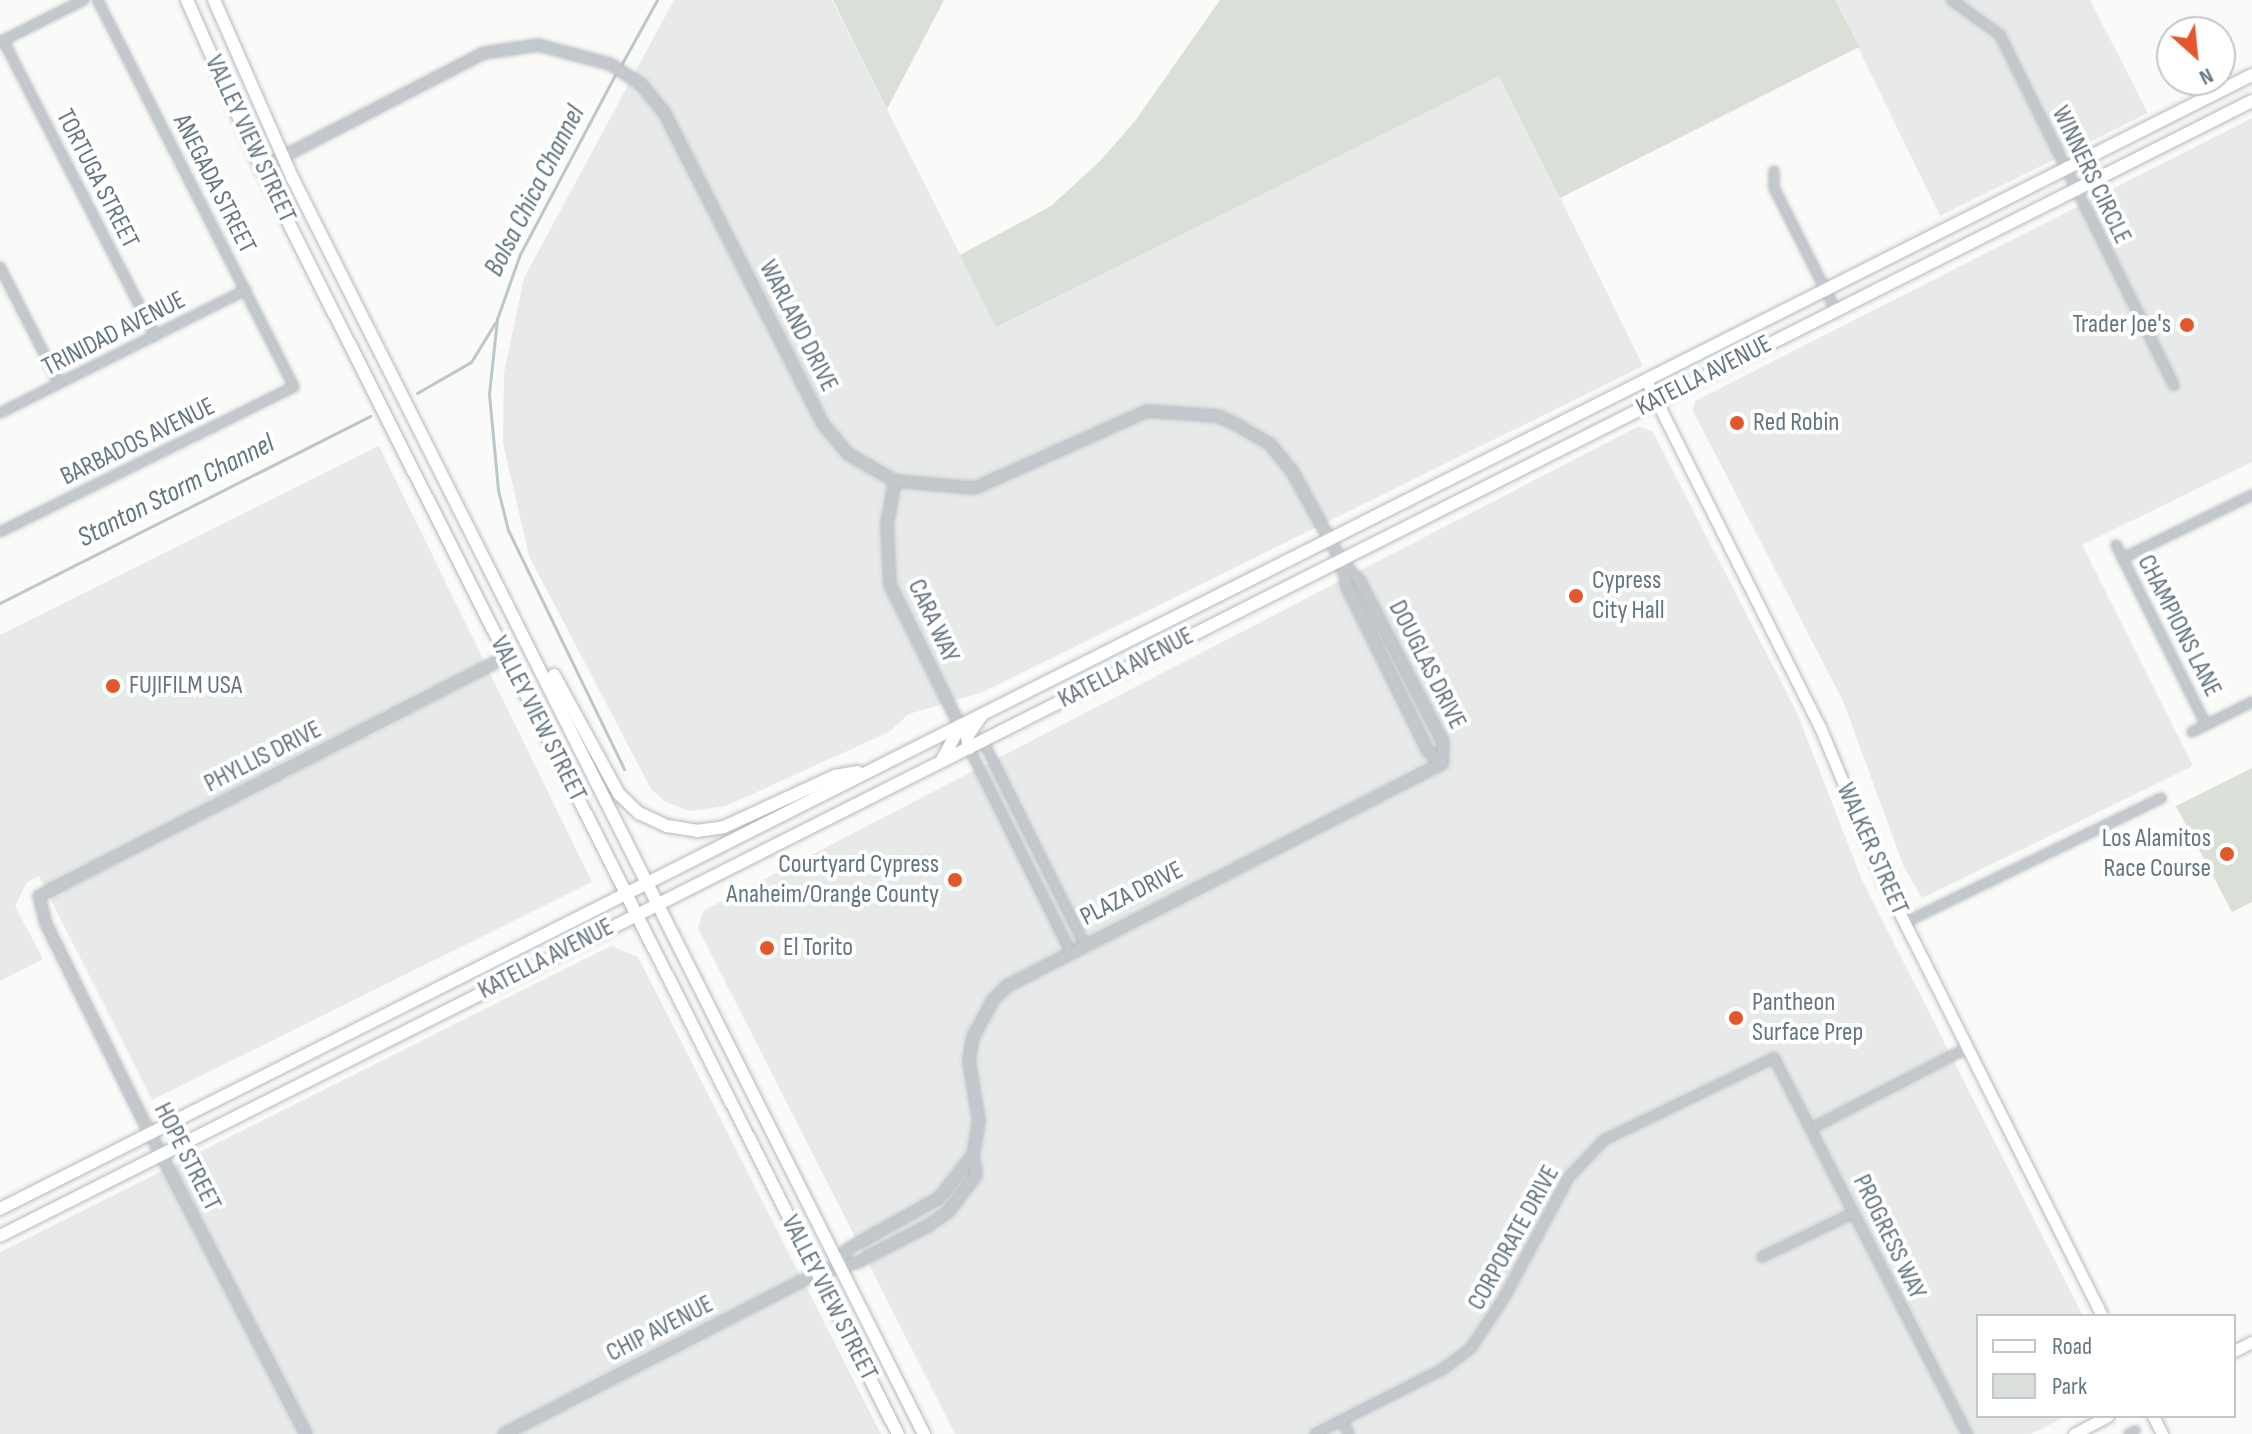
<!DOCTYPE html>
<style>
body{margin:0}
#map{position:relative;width:2252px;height:1434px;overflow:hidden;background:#fafaf8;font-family:"Sofia Sans Condensed",sans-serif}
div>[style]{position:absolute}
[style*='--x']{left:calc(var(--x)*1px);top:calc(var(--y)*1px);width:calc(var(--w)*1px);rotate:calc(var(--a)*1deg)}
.built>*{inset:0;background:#e8e9e9}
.green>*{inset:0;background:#dadfd7}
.stream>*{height:3px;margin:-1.5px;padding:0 1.5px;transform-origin:1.5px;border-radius:1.5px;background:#bbc7cb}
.roads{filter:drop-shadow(0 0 2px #b3babf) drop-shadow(0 0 2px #b3babf)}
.minor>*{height:8px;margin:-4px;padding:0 4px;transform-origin:4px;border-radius:4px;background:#c3c8cc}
.tertiary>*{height:10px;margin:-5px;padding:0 5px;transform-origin:5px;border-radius:5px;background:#c3c8cc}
.secondary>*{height:11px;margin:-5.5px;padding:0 5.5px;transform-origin:5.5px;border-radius:5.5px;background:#fff}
.primary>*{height:12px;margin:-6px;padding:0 6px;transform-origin:6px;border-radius:6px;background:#fff}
.dots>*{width:22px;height:22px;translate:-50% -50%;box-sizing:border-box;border:4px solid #fff;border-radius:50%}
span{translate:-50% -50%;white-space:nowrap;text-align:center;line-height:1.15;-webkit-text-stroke:8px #fff;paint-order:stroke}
.street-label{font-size:26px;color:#657683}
.poi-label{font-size:26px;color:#657683}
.right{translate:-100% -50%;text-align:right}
.left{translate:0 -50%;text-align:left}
.water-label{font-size:28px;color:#60757c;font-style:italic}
.legend{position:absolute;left:1976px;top:1314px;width:260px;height:104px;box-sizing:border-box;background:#fff;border:2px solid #c1c8cd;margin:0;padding:10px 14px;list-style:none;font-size:24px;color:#657683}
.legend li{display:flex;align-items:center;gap:16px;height:40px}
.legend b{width:40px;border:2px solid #c1c8cd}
.north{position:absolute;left:2156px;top:16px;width:80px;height:80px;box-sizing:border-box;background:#fff;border:2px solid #c1c8cd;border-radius:50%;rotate:153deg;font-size:22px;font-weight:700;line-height:32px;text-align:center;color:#657683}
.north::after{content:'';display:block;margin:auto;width:28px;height:36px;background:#e4572e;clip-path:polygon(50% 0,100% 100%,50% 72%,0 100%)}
</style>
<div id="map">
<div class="built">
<i style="clip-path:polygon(674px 0,832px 0,996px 326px,1500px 75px,1643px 366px,983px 692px,909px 714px,889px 732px,726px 806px,689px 811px,666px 802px,651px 789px,529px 556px,503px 443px,504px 373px,524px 278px)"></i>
<i style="clip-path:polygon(1835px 0,2090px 0,2148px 113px,1940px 216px)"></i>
<i style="clip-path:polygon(2252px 118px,2252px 462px,2082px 545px,2193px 766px,1922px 898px,1904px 867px,1843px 701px,1693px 411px,1695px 401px)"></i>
<i style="clip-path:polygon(1639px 426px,1653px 432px,1797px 713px,1862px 880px,2083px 1316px,1978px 1316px,1978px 1416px,2067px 1416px,2031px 1434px,955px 1434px,698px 928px,703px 911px)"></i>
<i style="clip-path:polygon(379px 446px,592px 882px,152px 1100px,39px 876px,27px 882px,15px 906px,43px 959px,0 981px,0 635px)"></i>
<i style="clip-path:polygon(611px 946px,638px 957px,881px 1434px,0 1434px,0 1252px)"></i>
</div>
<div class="green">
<i style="clip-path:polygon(833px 0,944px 0,887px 109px)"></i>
<i style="clip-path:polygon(1220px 0,1835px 0,1859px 47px,1560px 198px,1499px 76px,996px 327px,960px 255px,1051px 206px,1100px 161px,1135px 121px)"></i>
<i style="clip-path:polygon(2252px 768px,2252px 902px,2232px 912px,2176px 806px)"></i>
</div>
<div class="stream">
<i style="--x:620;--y:67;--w:77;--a:-61.1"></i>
<i style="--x:616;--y:73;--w:205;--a:117.9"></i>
<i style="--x:520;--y:254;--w:69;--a:109.5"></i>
<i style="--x:497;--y:319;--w:75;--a:96.1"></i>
<i style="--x:489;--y:394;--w:96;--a:84.6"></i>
<i style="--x:498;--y:490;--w:41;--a:76"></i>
<i style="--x:508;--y:530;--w:266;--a:64.1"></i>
<i style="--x:417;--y:393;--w:62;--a:-29.9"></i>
<i style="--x:471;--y:362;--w:46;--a:-58.4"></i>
<i style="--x:0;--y:603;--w:415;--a:-26.8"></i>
</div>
<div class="roads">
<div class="minor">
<i style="--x:1952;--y:0;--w:59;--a:36.1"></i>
<i style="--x:2000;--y:35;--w:391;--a:63.6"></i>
<i style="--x:3;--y:40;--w:333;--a:62.8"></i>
<i style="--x:0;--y:42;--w:94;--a:-26.6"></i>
<i style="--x:1774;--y:171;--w:17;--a:90"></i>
<i style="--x:1774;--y:188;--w:138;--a:63.2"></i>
<i style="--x:0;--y:267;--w:130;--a:63"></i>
<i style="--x:0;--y:413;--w:275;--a:-26.6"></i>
<i style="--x:0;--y:532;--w:328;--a:-26.3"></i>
<i style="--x:294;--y:387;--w:434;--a:-116.9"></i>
<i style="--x:2116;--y:545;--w:201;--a:63.4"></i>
<i style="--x:2123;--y:558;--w:144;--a:-26"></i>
<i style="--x:2192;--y:732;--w:67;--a:-26.6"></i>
<i style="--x:983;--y:741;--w:227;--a:63.5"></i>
<i style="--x:969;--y:748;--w:227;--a:63.5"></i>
<i style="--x:1904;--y:923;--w:286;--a:-25.9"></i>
<i style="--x:1812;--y:1128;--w:174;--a:-27.3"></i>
<i style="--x:1762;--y:1257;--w:102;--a:-25.6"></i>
<i style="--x:1342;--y:1421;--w:15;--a:62"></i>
<i style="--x:1315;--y:1434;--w:144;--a:-26.9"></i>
<i style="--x:1443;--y:1369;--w:35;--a:-37"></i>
<i style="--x:1471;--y:1348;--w:60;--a:-56.6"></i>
<i style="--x:1504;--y:1298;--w:137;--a:-61.8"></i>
<i style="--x:1569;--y:1177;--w:51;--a:-46.6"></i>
<i style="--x:1604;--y:1140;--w:189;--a:-25.8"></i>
<i style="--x:1774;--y:1058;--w:423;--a:62.8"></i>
<i style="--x:2129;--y:1434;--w:7;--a:-27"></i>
</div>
<div class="tertiary">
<i style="--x:261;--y:168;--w:251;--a:-27.3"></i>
<i style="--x:484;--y:53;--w:55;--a:-8.4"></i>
<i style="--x:538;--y:45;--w:74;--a:14.8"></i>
<i style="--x:610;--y:64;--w:37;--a:33"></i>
<i style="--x:641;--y:84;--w:36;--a:51"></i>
<i style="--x:664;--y:112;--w:350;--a:63"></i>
<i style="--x:823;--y:424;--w:39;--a:50"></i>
<i style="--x:848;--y:454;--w:54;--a:29.9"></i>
<i style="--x:895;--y:481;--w:80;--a:5"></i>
<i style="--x:975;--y:488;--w:188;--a:-24.1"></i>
<i style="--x:1147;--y:411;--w:71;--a:4"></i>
<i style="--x:1218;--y:416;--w:21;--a:25"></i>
<i style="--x:1237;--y:425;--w:38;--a:30"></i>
<i style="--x:1270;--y:444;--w:35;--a:51"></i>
<i style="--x:1292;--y:471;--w:102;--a:61.2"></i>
<i style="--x:1341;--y:560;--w:28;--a:77"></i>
<i style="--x:1347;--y:587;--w:183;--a:63.7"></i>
<i style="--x:1428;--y:751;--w:18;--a:41"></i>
<i style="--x:895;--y:481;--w:44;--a:100.5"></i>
<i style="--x:887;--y:524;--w:61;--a:87.2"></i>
<i style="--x:890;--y:585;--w:157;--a:63.6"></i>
<i style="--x:1344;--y:564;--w:24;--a:48"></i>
<i style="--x:1360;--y:582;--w:180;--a:62.6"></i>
<i style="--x:1443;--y:742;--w:21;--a:93"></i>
<i style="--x:836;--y:1264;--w:19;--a:-51"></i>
<i style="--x:848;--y:1249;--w:104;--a:-29.3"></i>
<i style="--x:939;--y:1198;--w:55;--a:-51.7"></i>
<i style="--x:973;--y:1155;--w:34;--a:-80"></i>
<i style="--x:979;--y:1122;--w:62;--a:-99.3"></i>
<i style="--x:969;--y:1061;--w:24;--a:-81"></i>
<i style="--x:973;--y:1037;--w:42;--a:-61.6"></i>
<i style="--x:993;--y:1000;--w:20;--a:-45"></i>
<i style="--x:1007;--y:986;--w:489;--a:-27.1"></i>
<i style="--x:306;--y:1434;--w:358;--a:-117.4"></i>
<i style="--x:141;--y:1116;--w:214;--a:-116.3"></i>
<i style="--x:46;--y:924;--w:29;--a:-104"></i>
<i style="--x:39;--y:896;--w:525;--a:-27.1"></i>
<i style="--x:504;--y:1434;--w:352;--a:-27.2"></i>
<i style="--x:817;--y:1273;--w:42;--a:-15"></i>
<i style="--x:858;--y:1262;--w:80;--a:-27.5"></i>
<i style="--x:929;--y:1225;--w:24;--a:-35"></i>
<i style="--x:949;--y:1211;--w:45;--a:-53.1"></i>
<i style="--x:976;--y:1175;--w:20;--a:-99"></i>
</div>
<div class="secondary">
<i style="--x:1646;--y:380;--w:388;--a:63.4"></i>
<i style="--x:1820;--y:727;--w:170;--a:67.5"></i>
<i style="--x:1885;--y:884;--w:483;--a:63.3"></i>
<i style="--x:2234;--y:1351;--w:20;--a:-27"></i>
<i style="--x:2153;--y:1416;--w:20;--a:63"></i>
<i style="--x:2074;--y:1434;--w:38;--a:-28"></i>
</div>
<div class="primary">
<i style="--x:187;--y:0;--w:184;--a:66.2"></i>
<i style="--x:261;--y:168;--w:1417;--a:63.29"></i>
<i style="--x:214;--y:0;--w:193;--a:66.2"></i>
<i style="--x:292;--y:177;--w:1407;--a:63.31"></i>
<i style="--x:554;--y:675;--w:136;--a:61.4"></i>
<i style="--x:619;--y:794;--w:28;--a:44"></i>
<i style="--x:639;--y:813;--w:31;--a:25"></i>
<i style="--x:667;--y:826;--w:30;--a:9"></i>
<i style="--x:697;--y:831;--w:27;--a:-8"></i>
<i style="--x:724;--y:827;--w:122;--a:-24.7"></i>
<i style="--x:835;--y:776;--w:23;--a:-10"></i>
<i style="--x:969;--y:748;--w:11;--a:-100"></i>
<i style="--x:967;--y:737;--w:27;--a:-56"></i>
<i style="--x:942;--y:760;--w:38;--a:-62"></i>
<i style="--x:0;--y:1209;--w:2521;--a:-26.73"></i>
<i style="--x:0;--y:1236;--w:2522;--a:-26.75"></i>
</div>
</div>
<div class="dots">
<i style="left:2187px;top:325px;background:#e4572e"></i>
<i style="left:1737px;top:423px;background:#e4572e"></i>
<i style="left:1576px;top:596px;background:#e4572e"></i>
<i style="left:113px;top:686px;background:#e4572e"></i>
<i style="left:2227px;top:854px;background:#e4572e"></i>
<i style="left:955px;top:880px;background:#e4572e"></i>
<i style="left:767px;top:948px;background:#e4572e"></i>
<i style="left:1736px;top:1018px;background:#e4572e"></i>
</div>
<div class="street-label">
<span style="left:250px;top:139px;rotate:65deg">VALLEY VIEW STREET</span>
<span style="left:2091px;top:175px;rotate:64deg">WINNERS CIRCLE</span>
<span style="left:97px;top:179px;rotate:63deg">TORTUGA STREET</span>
<span style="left:214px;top:184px;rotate:63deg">ANEGADA STREET</span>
<span style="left:798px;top:326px;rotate:63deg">WARLAND DRIVE</span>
<span style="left:114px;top:334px;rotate:-27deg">TRINIDAD AVENUE</span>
<span style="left:1704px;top:376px;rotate:-27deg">KATELLA AVENUE</span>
<span style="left:138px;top:442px;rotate:-26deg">BARBADOS AVENUE</span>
<span style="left:933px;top:621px;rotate:65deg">CARA WAY</span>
<span style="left:2179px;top:626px;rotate:63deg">CHAMPIONS LANE</span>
<span style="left:1427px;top:665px;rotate:63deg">DOUGLAS DRIVE</span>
<span style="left:1126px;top:668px;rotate:-27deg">KATELLA AVENUE</span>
<span style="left:538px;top:719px;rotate:63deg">VALLEY VIEW STREET</span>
<span style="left:263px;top:757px;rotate:-27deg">PHYLLIS DRIVE</span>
<span style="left:1872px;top:849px;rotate:66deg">WALKER STREET</span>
<span style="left:1132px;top:894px;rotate:-27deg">PLAZA DRIVE</span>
<span style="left:546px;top:959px;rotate:-27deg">KATELLA AVENUE</span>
<span style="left:187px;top:1157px;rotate:63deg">HOPE STREET</span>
<span style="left:1889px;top:1237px;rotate:64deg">PROGRESS WAY</span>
<span style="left:1514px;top:1238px;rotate:-61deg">CORPORATE DRIVE</span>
<span style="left:829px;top:1298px;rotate:63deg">VALLEY VIEW STREET</span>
<span style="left:660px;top:1329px;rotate:-27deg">CHIP AVENUE</span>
</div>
<div class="poi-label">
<span class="right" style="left:2171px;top:325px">Trader Joe's</span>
<span class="left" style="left:1753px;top:423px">Red Robin</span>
<span class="left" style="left:1592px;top:596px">Cypress<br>City Hall</span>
<span class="left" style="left:129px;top:686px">FUJIFILM USA</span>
<span class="right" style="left:2211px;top:854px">Los Alamitos<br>Race Course</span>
<span class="right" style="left:939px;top:880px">Courtyard Cypress<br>Anaheim/Orange County</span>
<span class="left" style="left:783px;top:948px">El Torito</span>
<span class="left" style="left:1752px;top:1018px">Pantheon<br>Surface Prep</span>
</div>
<div class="water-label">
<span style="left:535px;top:191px;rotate:-63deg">Bolsa Chica Channel</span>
<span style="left:176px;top:491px;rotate:-27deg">Stanton Storm Channel</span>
</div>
<ul class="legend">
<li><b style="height:10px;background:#fff"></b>Road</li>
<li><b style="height:22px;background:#dadfd7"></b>Park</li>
</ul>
<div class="north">N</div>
</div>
